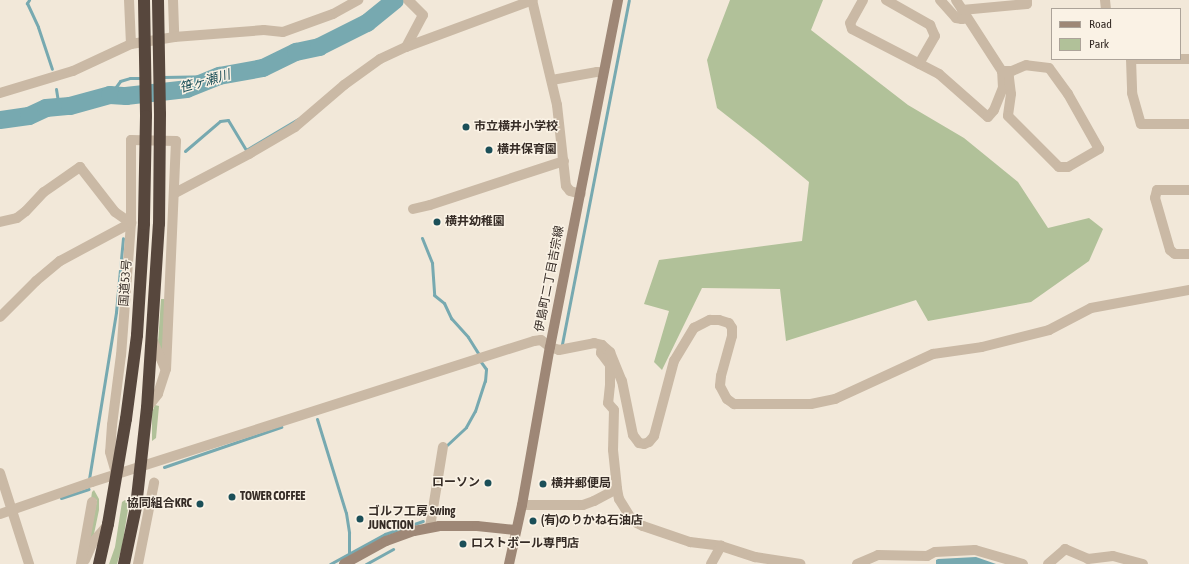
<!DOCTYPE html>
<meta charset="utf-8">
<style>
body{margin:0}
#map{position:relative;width:1189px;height:564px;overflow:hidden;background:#f2e8d9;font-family:"Asap Condensed","Noto Sans JP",sans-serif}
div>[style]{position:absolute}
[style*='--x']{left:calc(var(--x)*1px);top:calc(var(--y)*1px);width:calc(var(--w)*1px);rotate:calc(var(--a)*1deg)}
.green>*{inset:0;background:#b1c199}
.water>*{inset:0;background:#77a9b0}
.stream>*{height:3px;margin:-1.5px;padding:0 1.5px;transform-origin:1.5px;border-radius:1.5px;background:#77a9b0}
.river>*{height:18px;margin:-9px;padding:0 9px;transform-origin:9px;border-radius:9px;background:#77a9b0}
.street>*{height:10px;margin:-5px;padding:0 5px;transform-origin:5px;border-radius:5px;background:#cab9a5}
.secondary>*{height:10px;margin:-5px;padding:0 5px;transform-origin:5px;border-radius:5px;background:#9e8776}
.highway>*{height:12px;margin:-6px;padding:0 6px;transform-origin:6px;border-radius:6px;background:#57473d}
.highway-bridge>*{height:12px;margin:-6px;padding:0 6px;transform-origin:6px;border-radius:6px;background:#57473d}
.dots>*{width:11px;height:11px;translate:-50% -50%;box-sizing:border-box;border:2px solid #faf2e5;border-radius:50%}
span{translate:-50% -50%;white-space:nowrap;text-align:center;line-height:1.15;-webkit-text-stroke:3px #faf2e5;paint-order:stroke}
.poi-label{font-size:12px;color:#362c26;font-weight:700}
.left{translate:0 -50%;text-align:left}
.right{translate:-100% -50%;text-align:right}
.street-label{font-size:12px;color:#362c26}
.water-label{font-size:13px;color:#1b4f58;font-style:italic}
.legend{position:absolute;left:1051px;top:8px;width:130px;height:52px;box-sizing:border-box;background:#faf2e5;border:1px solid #aca399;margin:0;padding:5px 7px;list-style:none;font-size:12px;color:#362c26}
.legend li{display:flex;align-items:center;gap:8px;height:20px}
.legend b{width:20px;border:1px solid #aca399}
</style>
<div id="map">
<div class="green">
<i style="clip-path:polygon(730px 0,823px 0,811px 30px,908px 105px,964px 138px,1018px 182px,1048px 228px,1089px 218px,1103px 229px,1089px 261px,1031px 302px,928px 321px,916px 300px,786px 341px,780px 289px,702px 288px,662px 370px,654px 362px,669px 311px,644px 304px,659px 260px,802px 241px,809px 182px,758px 140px,717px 108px,707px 60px)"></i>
<i style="clip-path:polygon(161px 299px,168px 299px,164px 356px,158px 343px)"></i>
<i style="clip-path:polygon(155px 405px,159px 406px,156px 438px,152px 441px,152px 412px)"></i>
<i style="clip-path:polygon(94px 490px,99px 499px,99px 510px,94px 534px,88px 547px,97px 500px,91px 499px,92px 492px)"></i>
<i style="clip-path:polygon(125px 500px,128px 501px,129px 503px,122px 547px,117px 564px,109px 564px,115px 547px,122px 502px)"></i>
</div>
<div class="water">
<i style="clip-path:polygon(976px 557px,996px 564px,936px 564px,936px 560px,938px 559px)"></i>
</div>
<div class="stream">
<i style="--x:29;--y:0;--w:4;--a:124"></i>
<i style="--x:27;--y:3;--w:26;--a:65"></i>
<i style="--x:38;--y:27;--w:44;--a:71.6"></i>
<i style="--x:163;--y:77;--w:56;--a:-1"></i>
<i style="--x:56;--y:89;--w:18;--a:81"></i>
<i style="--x:110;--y:95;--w:17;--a:-54"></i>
<i style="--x:120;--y:81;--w:10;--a:-17"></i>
<i style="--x:130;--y:78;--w:13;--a:0"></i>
<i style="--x:185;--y:151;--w:46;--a:-40.6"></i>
<i style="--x:220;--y:121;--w:8;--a:-7"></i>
<i style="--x:228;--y:120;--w:35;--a:59"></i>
<i style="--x:246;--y:150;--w:61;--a:-30.8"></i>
<i style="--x:422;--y:238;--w:27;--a:68"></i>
<i style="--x:432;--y:263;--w:32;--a:86"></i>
<i style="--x:434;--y:295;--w:13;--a:39"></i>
<i style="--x:444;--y:303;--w:17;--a:65"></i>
<i style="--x:451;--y:318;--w:25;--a:48"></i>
<i style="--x:468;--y:337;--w:19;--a:58"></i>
<i style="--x:562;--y:344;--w:350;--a:-79"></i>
<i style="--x:317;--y:419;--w:98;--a:72.9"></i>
<i style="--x:346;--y:513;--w:20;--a:81"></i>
<i style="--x:349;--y:533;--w:21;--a:90"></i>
<i style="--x:447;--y:445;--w:26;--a:-43"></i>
<i style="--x:466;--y:427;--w:18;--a:-61"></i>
<i style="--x:475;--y:411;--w:32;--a:-72"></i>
<i style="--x:485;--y:381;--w:12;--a:-85"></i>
<i style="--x:486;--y:369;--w:9;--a:-126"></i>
<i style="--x:164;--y:467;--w:124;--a:-18.9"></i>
<i style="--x:89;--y:479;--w:169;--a:-80.8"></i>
<i style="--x:116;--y:312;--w:74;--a:-84.6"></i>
<i style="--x:61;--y:498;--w:29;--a:-18"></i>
<i style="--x:330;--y:564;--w:63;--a:-28.6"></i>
<i style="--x:385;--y:534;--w:40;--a:-18.9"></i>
<i style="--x:366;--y:564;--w:31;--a:-29"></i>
</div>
<div class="river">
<i style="--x:0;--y:120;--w:29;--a:-8"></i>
<i style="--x:29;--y:116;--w:19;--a:-25"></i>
<i style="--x:46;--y:108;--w:24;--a:-5"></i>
<i style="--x:70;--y:106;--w:41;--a:-15.4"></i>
<i style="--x:110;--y:95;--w:16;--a:4"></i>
<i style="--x:126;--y:96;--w:61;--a:-6.5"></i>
<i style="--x:187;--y:89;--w:35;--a:-22"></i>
<i style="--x:219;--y:76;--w:45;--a:-10.3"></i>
<i style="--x:263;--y:68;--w:37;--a:-26"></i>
<i style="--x:296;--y:52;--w:24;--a:-12"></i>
<i style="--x:319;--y:47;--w:54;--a:-26.6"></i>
<i style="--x:367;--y:23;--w:36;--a:-39"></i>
</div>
<div class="street">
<i style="--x:129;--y:0;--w:44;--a:87.4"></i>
<i style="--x:173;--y:0;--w:37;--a:88"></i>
<i style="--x:532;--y:0;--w:108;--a:76.6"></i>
<i style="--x:557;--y:105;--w:81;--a:83.7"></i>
<i style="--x:566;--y:186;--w:6;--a:51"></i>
<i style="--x:570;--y:191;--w:11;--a:15"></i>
<i style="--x:863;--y:0;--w:26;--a:119"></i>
<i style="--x:850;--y:23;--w:6;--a:72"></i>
<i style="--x:852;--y:29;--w:98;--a:27.3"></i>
<i style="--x:939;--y:74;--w:65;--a:41.3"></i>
<i style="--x:988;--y:117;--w:9;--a:-49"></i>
<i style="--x:994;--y:110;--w:24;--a:-68"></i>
<i style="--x:1003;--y:88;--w:17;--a:-93"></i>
<i style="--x:886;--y:0;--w:51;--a:29.6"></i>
<i style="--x:930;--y:25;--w:12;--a:66"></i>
<i style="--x:935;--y:36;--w:32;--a:120"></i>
<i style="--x:940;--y:0;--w:24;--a:48"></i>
<i style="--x:956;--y:18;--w:6;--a:9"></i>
<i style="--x:962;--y:19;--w:5;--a:-11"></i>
<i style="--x:956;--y:0;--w:85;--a:57.1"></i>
<i style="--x:1002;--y:71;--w:10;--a:45"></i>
<i style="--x:1009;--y:78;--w:16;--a:83"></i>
<i style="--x:1011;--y:94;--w:22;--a:98"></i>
<i style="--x:1008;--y:116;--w:72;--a:45"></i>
<i style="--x:1059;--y:167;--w:9;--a:0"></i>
<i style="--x:1068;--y:167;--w:36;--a:-30"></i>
<i style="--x:1099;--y:149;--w:63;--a:-119.4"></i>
<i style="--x:1068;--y:94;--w:32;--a:-126"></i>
<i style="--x:1049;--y:68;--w:23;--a:-173"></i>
<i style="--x:1026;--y:65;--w:15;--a:157"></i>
<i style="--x:1012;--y:71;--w:10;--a:180"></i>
<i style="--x:1105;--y:0;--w:9;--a:84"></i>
<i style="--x:962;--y:10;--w:65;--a:-5.3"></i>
<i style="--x:1027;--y:4;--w:4;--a:-90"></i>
<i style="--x:406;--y:47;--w:36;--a:-62"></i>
<i style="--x:423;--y:15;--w:21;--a:-135"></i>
<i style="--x:1189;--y:59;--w:58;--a:180"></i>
<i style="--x:1131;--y:59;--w:34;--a:88"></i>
<i style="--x:1132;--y:93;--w:32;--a:74"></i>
<i style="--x:1141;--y:124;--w:48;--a:0"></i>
<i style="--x:552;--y:80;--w:46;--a:-10.1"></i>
<i style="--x:597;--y:72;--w:6;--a:9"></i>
<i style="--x:0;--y:93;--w:76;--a:-16.8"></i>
<i style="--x:73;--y:71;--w:64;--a:-25"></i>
<i style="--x:131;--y:44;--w:44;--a:-9.2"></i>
<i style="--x:174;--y:37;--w:90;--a:-4.4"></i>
<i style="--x:264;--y:30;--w:19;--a:6"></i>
<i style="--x:283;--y:32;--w:53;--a:-19.8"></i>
<i style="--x:333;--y:14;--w:29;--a:-29"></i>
<i style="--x:1189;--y:190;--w:32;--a:180"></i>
<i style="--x:1157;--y:190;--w:8;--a:104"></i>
<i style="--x:1155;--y:198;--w:54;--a:73.9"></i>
<i style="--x:1170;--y:250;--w:6;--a:39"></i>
<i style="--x:1175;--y:254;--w:14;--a:0"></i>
<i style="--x:175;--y:193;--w:84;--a:-27.8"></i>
<i style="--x:249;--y:154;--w:53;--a:-30.4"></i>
<i style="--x:295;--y:127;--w:65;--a:-40.6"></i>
<i style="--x:344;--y:85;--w:44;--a:-35.8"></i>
<i style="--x:380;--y:59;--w:29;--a:-25"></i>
<i style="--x:406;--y:47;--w:135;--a:-20.3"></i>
<i style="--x:413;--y:209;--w:17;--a:-13"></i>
<i style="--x:430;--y:205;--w:141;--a:-18.2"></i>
<i style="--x:0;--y:222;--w:17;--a:-13"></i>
<i style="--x:17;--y:218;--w:11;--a:-38"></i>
<i style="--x:26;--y:211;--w:26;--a:-47"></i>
<i style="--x:44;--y:192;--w:44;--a:-34.8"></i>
<i style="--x:80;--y:167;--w:57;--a:52.1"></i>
<i style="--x:115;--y:212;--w:19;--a:35"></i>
<i style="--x:131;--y:223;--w:132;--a:94.3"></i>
<i style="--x:121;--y:355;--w:71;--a:97.3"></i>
<i style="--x:112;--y:425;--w:27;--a:94"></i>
<i style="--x:110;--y:452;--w:22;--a:74"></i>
<i style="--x:0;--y:317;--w:51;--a:-45"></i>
<i style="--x:36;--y:281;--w:31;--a:-40"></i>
<i style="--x:60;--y:261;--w:81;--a:-28.2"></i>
<i style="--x:131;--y:223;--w:83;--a:-90"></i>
<i style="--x:131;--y:140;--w:45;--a:1.3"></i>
<i style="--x:176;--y:141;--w:228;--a:92.5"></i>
<i style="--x:166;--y:369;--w:26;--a:108"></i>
<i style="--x:158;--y:394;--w:18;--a:128"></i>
<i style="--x:152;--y:339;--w:32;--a:66"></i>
<i style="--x:602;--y:345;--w:8;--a:97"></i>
<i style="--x:601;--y:353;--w:15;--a:53"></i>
<i style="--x:610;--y:365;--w:20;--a:90"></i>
<i style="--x:610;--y:385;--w:18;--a:96"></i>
<i style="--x:608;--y:403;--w:9;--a:49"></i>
<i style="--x:614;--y:410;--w:40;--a:91.4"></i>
<i style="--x:613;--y:450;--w:39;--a:84"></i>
<i style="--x:617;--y:489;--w:10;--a:79"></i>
<i style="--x:619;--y:499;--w:26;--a:58"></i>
<i style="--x:633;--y:521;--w:11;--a:27"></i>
<i style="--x:643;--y:526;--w:50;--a:18.8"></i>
<i style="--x:690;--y:542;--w:31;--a:7"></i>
<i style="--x:721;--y:546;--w:36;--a:18"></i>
<i style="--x:755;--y:557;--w:46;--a:8.8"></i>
<i style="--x:0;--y:473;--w:96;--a:72.3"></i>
<i style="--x:522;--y:505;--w:61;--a:0"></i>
<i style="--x:583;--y:505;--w:12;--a:-20"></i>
<i style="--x:594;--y:501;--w:26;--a:-28"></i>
<i style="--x:0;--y:514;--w:97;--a:-19.2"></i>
<i style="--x:92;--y:482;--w:464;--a:-17.7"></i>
<i style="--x:534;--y:341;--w:7;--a:-8"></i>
<i style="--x:541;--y:340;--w:11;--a:38"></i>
<i style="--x:550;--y:347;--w:9;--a:18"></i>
<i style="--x:559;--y:350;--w:36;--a:-11"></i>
<i style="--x:594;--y:343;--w:8;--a:14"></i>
<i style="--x:602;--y:345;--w:11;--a:41"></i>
<i style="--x:610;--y:352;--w:31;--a:68"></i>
<i style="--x:622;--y:381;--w:55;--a:78.5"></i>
<i style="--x:633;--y:435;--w:10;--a:53"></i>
<i style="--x:639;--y:443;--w:5;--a:11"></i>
<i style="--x:644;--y:444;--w:5;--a:-22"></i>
<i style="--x:649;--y:442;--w:8;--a:-50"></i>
<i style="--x:654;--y:436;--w:78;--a:-75.1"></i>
<i style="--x:674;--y:361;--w:39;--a:-59"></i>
<i style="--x:694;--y:328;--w:18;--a:-27"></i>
<i style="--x:710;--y:320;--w:9;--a:0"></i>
<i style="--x:719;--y:320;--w:10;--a:17"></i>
<i style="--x:729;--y:323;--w:6;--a:59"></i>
<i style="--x:732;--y:328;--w:8;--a:90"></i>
<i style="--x:732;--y:336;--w:41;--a:105.4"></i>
<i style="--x:721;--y:376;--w:10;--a:96"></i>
<i style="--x:720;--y:386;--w:15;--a:62"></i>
<i style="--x:727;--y:399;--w:9;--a:36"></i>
<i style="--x:734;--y:404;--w:77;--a:0"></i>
<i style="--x:811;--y:404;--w:25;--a:-12"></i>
<i style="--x:835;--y:399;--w:108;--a:-24.7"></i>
<i style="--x:933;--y:354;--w:49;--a:-8.1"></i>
<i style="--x:982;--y:347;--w:69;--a:-14.2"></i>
<i style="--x:1049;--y:330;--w:47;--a:-27.6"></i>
<i style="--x:1091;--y:308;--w:100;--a:-10.4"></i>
<i style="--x:430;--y:527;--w:81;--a:-80.8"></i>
<i style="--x:85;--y:560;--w:20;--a:-66"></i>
<i style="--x:93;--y:542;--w:23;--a:-49"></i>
<i style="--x:81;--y:564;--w:63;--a:-79.9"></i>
<i style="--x:138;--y:564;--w:83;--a:-78.8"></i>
<i style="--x:711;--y:564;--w:21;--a:-61"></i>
<i style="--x:857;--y:564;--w:23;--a:-23"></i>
<i style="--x:878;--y:555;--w:49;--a:1.2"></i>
<i style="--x:927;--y:556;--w:9;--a:-27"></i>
<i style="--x:935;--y:552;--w:40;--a:-2.9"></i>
<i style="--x:975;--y:550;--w:50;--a:16.3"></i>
<i style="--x:1048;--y:564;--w:23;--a:-41"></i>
<i style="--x:1065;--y:549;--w:25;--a:23"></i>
<i style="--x:1088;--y:559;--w:25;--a:-7"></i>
<i style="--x:1113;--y:556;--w:31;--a:15"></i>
</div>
<div class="secondary">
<i style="--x:344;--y:564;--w:48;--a:-28.7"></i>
<i style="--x:386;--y:541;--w:30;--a:-20"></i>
<i style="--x:414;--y:531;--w:25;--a:-11"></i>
<i style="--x:439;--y:526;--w:38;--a:0"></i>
<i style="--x:477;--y:526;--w:39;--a:6"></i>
<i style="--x:509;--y:564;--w:60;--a:-77.6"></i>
<i style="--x:522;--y:505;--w:160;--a:-80"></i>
<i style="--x:550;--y:347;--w:354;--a:-78.9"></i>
</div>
<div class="highway">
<i style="--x:99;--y:564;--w:41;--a:-77.3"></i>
<i style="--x:108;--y:524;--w:107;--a:-80.3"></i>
<i style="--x:126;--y:419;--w:85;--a:-82.5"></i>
<i style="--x:137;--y:335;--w:111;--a:-86.4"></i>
<i style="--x:124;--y:564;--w:58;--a:-78.1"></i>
<i style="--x:136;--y:507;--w:100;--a:-83.7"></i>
<i style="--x:147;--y:408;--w:184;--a:-86.3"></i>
</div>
<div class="highway-bridge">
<i style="--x:144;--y:0;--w:116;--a:89"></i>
<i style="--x:146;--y:116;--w:108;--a:91.1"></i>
<i style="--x:158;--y:0;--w:114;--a:89"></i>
<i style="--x:160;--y:114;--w:110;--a:90.5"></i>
</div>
<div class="dots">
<i style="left:466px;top:127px;background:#1b4f58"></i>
<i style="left:489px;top:150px;background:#1b4f58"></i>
<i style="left:437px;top:222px;background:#1b4f58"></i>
<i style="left:488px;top:483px;background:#1b4f58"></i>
<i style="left:543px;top:484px;background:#1b4f58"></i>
<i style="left:232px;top:497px;background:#1b4f58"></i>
<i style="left:200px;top:504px;background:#1b4f58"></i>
<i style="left:360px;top:519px;background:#1b4f58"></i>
<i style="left:533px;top:521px;background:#1b4f58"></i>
<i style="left:463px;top:544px;background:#1b4f58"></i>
</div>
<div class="poi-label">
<span class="left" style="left:474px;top:127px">市立横井小学校</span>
<span class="left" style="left:497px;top:150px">横井保育園</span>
<span class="left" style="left:445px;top:222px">横井幼稚園</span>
<span class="right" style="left:480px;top:483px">ローソン</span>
<span class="left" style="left:551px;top:484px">横井郵便局</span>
<span class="left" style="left:240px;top:497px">TOWER COFFEE</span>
<span class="right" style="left:192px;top:504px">協同組合KRC</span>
<span class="left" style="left:368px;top:519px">ゴルフ工房 Swing<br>JUNCTION</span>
<span class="left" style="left:541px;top:521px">(有)のりかね石油店</span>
<span class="left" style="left:471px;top:544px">ロストボール専門店</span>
</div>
<div class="street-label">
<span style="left:550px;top:279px;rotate:-79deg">伊島町二丁目吉宗線</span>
<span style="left:126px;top:283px;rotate:-86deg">国道53号</span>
</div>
<div class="water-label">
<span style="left:205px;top:82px;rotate:-16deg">笹ヶ瀬川</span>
</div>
<ul class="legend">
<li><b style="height:5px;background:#9e8776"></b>Road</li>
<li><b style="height:11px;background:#b1c199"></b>Park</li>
</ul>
</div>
